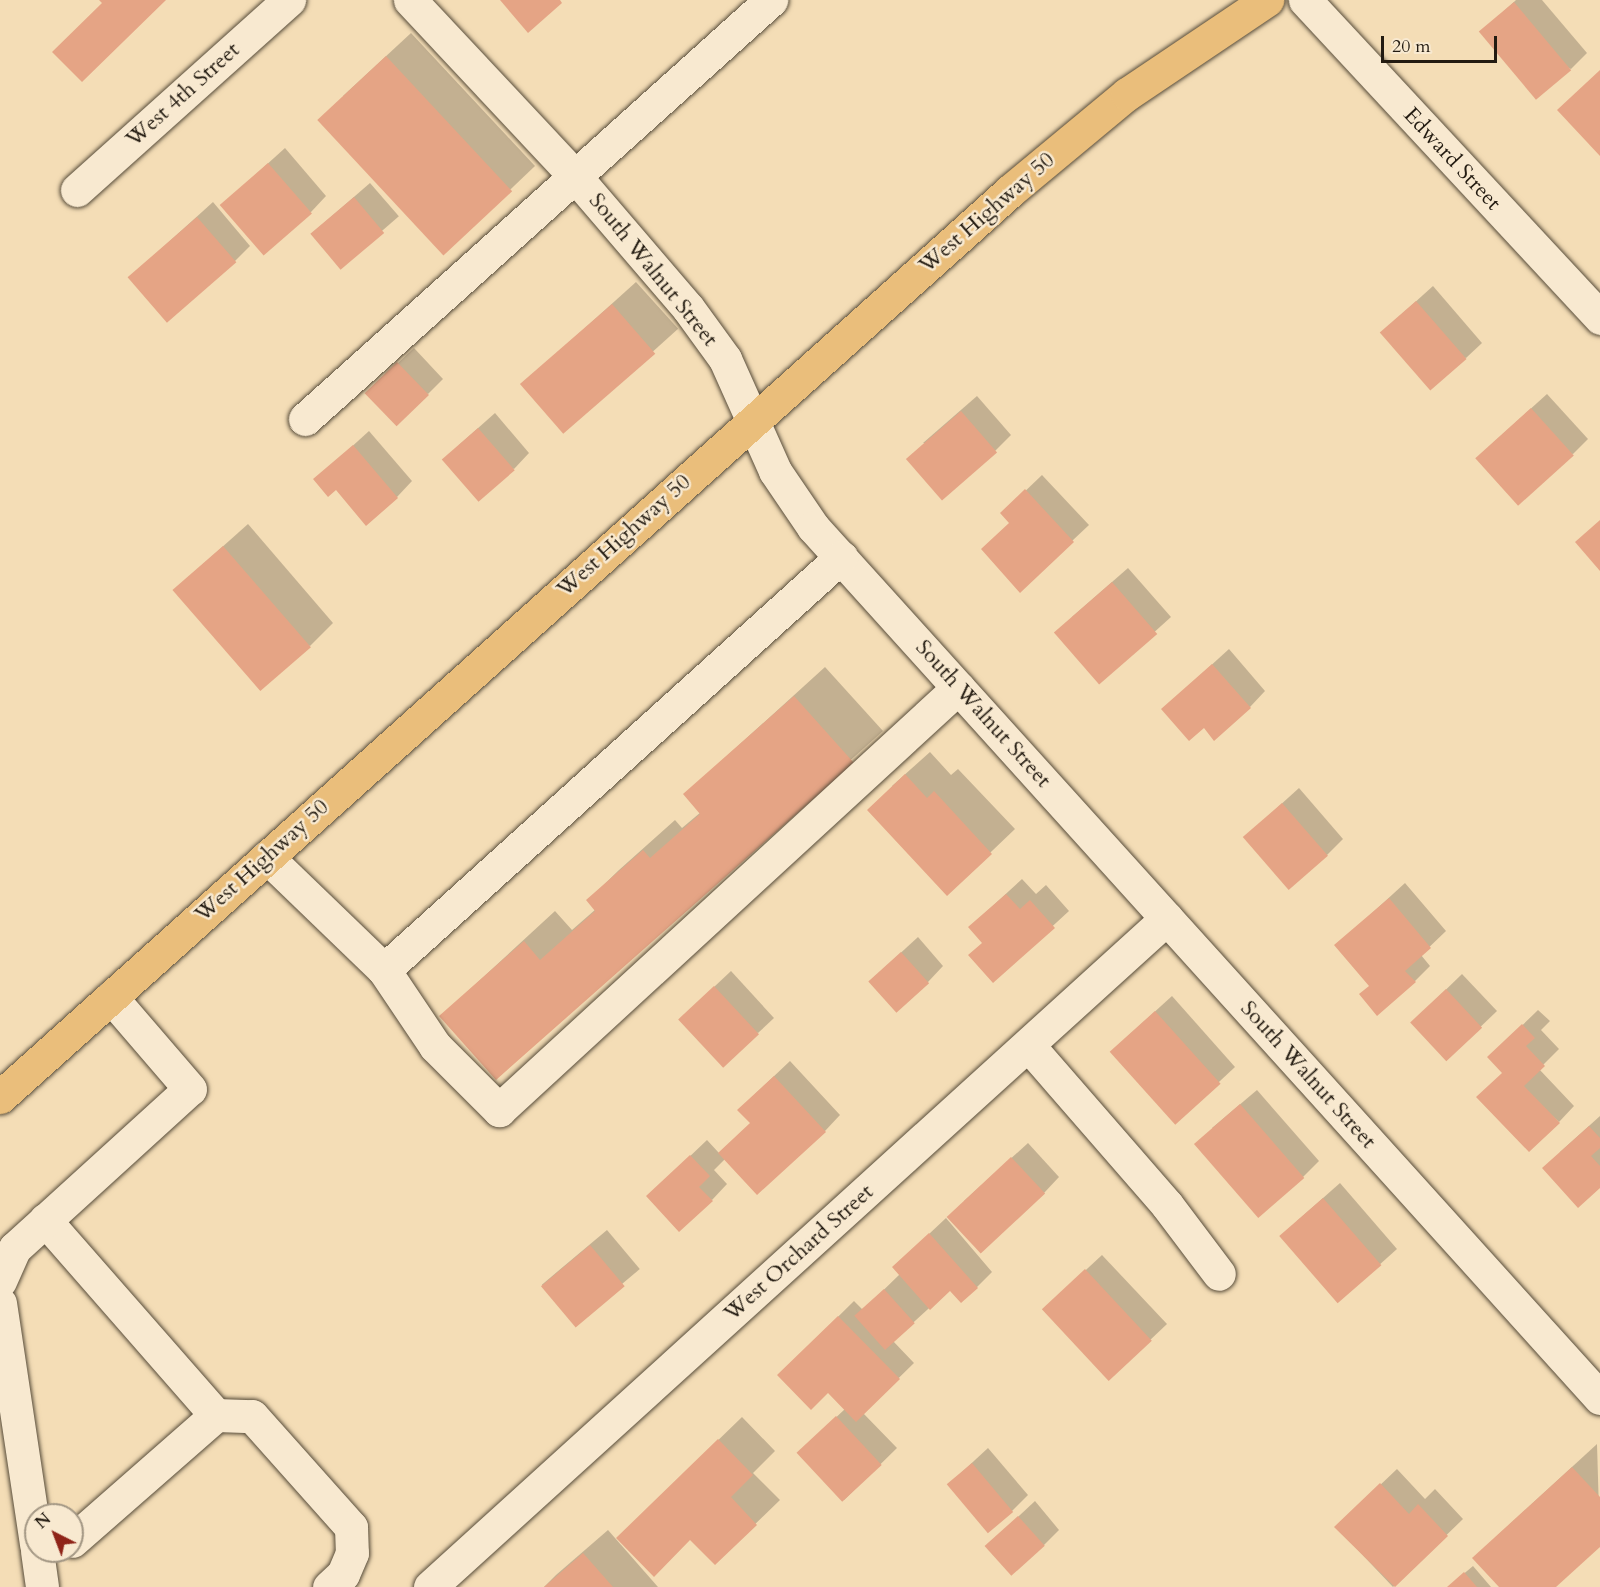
<!DOCTYPE html>
<style>
body{margin:0}
#map{position:relative;width:1600px;height:1587px;overflow:hidden;background:#f4ddb6;font-family:Cardo,serif}
div>[style]{position:absolute}
[style*='--x']{left:calc(var(--x)*1px);top:calc(var(--y)*1px);width:calc(var(--w)*1px);rotate:calc(var(--a)*1deg)}
.shadow>*{inset:0;background:#0003;transform-origin:0 0}
.building>*{inset:0;background:#e5a485;transform-origin:0 0}
.roads{filter:drop-shadow(0 0 2px #574c3a) drop-shadow(0 0 2px #574c3a)}
.minor>*{height:33px;margin:-16.5px;padding:0 16.5px;transform-origin:16.5px;border-radius:16.5px;background:#f8e9d0}
.major>*{height:33px;margin:-16.5px;padding:0 16.5px;transform-origin:16.5px;border-radius:16.5px;background:#eabe7b}
span{translate:-50% -50%;white-space:nowrap;text-align:center;line-height:1.15;-webkit-text-stroke:5px #f8e9d0;paint-order:stroke}
.street-label{font-size:22px;color:#231b11}
.north{position:absolute;left:24px;top:1503px;width:60px;height:60px;box-sizing:border-box;background:#f8e9d0;border:2px solid #a39784;border-radius:50%;rotate:318deg;font-size:16px;font-weight:700;line-height:24px;text-align:center;color:#231b11}
.north::after{content:'';display:block;margin:auto;width:21px;height:27px;background:#8f2418;clip-path:polygon(50% 0,100% 100%,50% 72%,0 100%)}
.scale{position:absolute;left:1381px;top:36px;width:116px;height:27px;box-sizing:border-box;border:3px solid #231b11;border-top:0;padding-left:8px;font-size:18px;line-height:21px;white-space:nowrap;color:#231b11;-webkit-text-stroke:4px #f8e9d0;paint-order:stroke}
</style>
<div id="map">
<div class="shadow">
<i style="clip-path:polygon(1516px 0,1542px 0,1587px 53px,1571px 69px,1481px 32px)"></i>
<i style="clip-path:polygon(411px 33px,535px 166px,444px 253px,343px 96px)"></i>
<i style="clip-path:polygon(285px 148px,326px 196px,311px 212px,222px 205px)"></i>
<i style="left:370px;top:183px;width:44px;height:76px;rotate:49deg"></i>
<i style="clip-path:polygon(213px 202px,250px 246px,235px 261px,130px 277px)"></i>
<i style="left:636px;top:282px;width:63px;height:153px;rotate:48deg"></i>
<i style="clip-path:polygon(1433px 286px,1482px 343px,1466px 358px,1382px 332px)"></i>
<i style="clip-path:polygon(414px 348px,443px 379px,428px 394px,383px 377px)"></i>
<i style="clip-path:polygon(1547px 394px,1588px 439px,1573px 454px,1493px 443px)"></i>
<i style="clip-path:polygon(977px 396px,1011px 435px,995px 451px,923px 443px)"></i>
<i style="clip-path:polygon(495px 413px,529px 453px,514px 469px,459px 445px)"></i>
<i style="clip-path:polygon(369px 431px,412px 481px,397px 497px,315px 480px)"></i>
<i style="clip-path:polygon(1042px 475px,1089px 525px,1020px 590px,1011px 522px,1018px 498px)"></i>
<i style="clip-path:polygon(248px 524px,333px 623px,310px 646px,174px 590px)"></i>
<i style="clip-path:polygon(1128px 568px,1171px 617px,1099px 682px,1072px 617px)"></i>
<i style="clip-path:polygon(1229px 649px,1265px 691px,1250px 707px,1204px 726px,1163px 709px)"></i>
<i style="clip-path:polygon(825px 667px,883px 731px,496px 1078px,441px 1016px,555px 911px,572px 930px,596px 909px,588px 900px,619px 870px,675px 820px,682px 828px,701px 812px,685px 794px)"></i>
<i style="clip-path:polygon(930px 752px,951px 775px,958px 769px,1015px 829px,947px 894px,892px 786px)"></i>
<i style="clip-path:polygon(1299px 788px,1343px 839px,1327px 855px,1245px 837px)"></i>
<i style="clip-path:polygon(1022px 879px,1036px 894px,1046px 885px,1069px 911px,993px 981px,983px 942px,986px 912px)"></i>
<i style="clip-path:polygon(1405px 883px,1446px 931px,1421px 955px,1430px 966px,1415px 981px,1370px 985px,1336px 946px)"></i>
<i style="clip-path:polygon(918px 937px,943px 966px,928px 982px,870px 981px)"></i>
<i style="clip-path:polygon(731px 971px,774px 1018px,758px 1033px,696px 1004px)"></i>
<i style="clip-path:polygon(1462px 974px,1497px 1011px,1447px 1059px,1428px 1007px)"></i>
<i style="clip-path:polygon(1172px 996px,1235px 1067px,1176px 1122px,1128px 1036px)"></i>
<i style="clip-path:polygon(1538px 1010px,1550px 1021px,1541px 1030px,1559px 1049px,1539px 1069px,1574px 1106px,1559px 1122px,1503px 1072px,1505px 1042px)"></i>
<i style="clip-path:polygon(790px 1061px,840px 1115px,825px 1131px,725px 1159px,714px 1170px,727px 1184px,712px 1200px,664px 1181px,707px 1140px,719px 1153px,752px 1122px,755px 1094px)"></i>
<i style="clip-path:polygon(1257px 1090px,1319px 1161px,1303px 1177px,1212px 1128px)"></i>
<i style="clip-path:polygon(1600px 1116px,1600px 1186px,1560px 1152px)"></i>
<i style="clip-path:polygon(1028px 1143px,1059px 1177px,1044px 1193px,964px 1201px)"></i>
<i style="clip-path:polygon(1340px 1183px,1397px 1249px,1339px 1301px,1297px 1221px)"></i>
<i style="clip-path:polygon(946px 1218px,992px 1272px,977px 1287px,950px 1289px,893px 1341px,914px 1363px,863px 1413px,897px 1448px,844px 1500px,815px 1437px,845px 1409px,828px 1391px,779px 1375px,854px 1301px,863px 1310px,900px 1274px,894px 1267px)"></i>
<i style="left:607px;top:1230px;width:51px;height:85px;rotate:50deg"></i>
<i style="clip-path:polygon(1102px 1255px,1167px 1324px,1109px 1379px,1060px 1294px)"></i>
<i style="clip-path:polygon(742px 1417px,775px 1451px,753px 1473px,780px 1500px,715px 1563px,690px 1538px,642px 1514px)"></i>
<i style="clip-path:polygon(1597px 1444px,1600px 1545px,1554px 1587px,1501px 1587px,1498px 1535px)"></i>
<i style="clip-path:polygon(988px 1448px,1028px 1495px,1012px 1511px,949px 1484px)"></i>
<i style="clip-path:polygon(1397px 1469px,1425px 1499px,1435px 1489px,1463px 1519px,1393px 1587px,1336px 1527px)"></i>
<i style="clip-path:polygon(1035px 1501px,1059px 1530px,1044px 1545px,987px 1546px)"></i>
<i style="clip-path:polygon(608px 1530px,658px 1587px,544px 1587px,556px 1575px)"></i>
<i style="clip-path:polygon(1473px 1566px,1491px 1587px,1448px 1587px)"></i>
</div>
<div class="building">
<i style="clip-path:polygon(99px 0,166px 0,82px 82px,52px 52px,102px 3px)"></i>
<i style="clip-path:polygon(500px 0,560px 0,562px 3px,528px 33px)"></i>
<i style="left:1514px;top:2px;width:89px;height:46px;rotate:50deg"></i>
<i style="left:386px;top:56px;width:185px;height:94px;rotate:47deg"></i>
<i style="clip-path:polygon(1600px 70px,1600px 156px,1557px 110px)"></i>
<i style="left:268px;top:163px;width:67px;height:64px;rotate:49deg"></i>
<i style="left:354px;top:197px;width:47px;height:57px;rotate:50deg"></i>
<i style="left:197px;top:217px;width:60px;height:92px;rotate:49deg"></i>
<i style="left:1416px;top:301px;width:77px;height:48px;rotate:49deg"></i>
<i style="left:612px;top:304px;width:66px;height:122px;rotate:49deg"></i>
<i style="left:397px;top:362px;width:46px;height:45px;rotate:46deg"></i>
<i style="left:1531px;top:408px;width:64px;height:75px;rotate:48deg"></i>
<i style="left:961px;top:411px;width:55px;height:73px;rotate:49deg"></i>
<i style="left:478px;top:428px;width:56px;height:48px;rotate:49deg"></i>
<i style="clip-path:polygon(353px 445px,398px 498px,366px 526px,336px 490px,328px 497px,313px 479px)"></i>
<i style="clip-path:polygon(1025px 489px,1074px 542px,1020px 593px,981px 549px,1009px 523px,1000px 513px)"></i>
<i style="clip-path:polygon(1600px 520px,1600px 571px,1575px 542px)"></i>
<i style="left:223px;top:546px;width:134px;height:67px;rotate:49deg"></i>
<i style="left:1112px;top:582px;width:69px;height:77px;rotate:49deg"></i>
<i style="clip-path:polygon(1212px 664px,1251px 708px,1214px 741px,1204px 728px,1189px 741px,1161px 709px)"></i>
<i style="clip-path:polygon(794px 696px,854px 763px,496px 1080px,439px 1016px,524px 941px,540px 960px,595px 911px,586px 900px,643px 850px,650px 858px,700px 814px,683px 794px)"></i>
<i style="clip-path:polygon(905px 774px,927px 798px,934px 791px,992px 854px,947px 896px,867px 810px)"></i>
<i style="left:1282px;top:803px;width:70px;height:52px;rotate:49deg"></i>
<i style="clip-path:polygon(1006px 894px,1020px 909px,1030px 900px,1055px 928px,993px 983px,968px 955px,982px 943px,968px 927px)"></i>
<i style="clip-path:polygon(1389px 898px,1431px 948px,1405px 971px,1416px 982px,1377px 1016px,1359px 994px,1369px 986px,1334px 945px)"></i>
<i style="left:901px;top:952px;width:42px;height:44px;rotate:48deg"></i>
<i style="left:714px;top:986px;width:66px;height:49px;rotate:47deg"></i>
<i style="left:1446px;top:989px;width:53px;height:49px;rotate:47deg"></i>
<i style="left:1155px;top:1011px;width:98px;height:61px;rotate:48deg"></i>
<i style="clip-path:polygon(1522px 1024px,1535px 1038px,1526px 1046px,1545px 1066px,1524px 1086px,1560px 1123px,1529px 1152px,1476px 1097px,1502px 1073px,1487px 1057px)"></i>
<i style="clip-path:polygon(774px 1076px,826px 1132px,757px 1195px,718px 1153px,750px 1123px,737px 1110px)"></i>
<i style="left:1240px;top:1104px;width:98px;height:61px;rotate:49deg"></i>
<i style="clip-path:polygon(1589px 1126px,1600px 1138px,1600px 1148px,1591px 1156px,1600px 1166px,1600px 1188px,1578px 1208px,1542px 1168px)"></i>
<i style="clip-path:polygon(690px 1155px,710px 1176px,699px 1187px,713px 1201px,679px 1232px,646px 1196px)"></i>
<i style="left:1011px;top:1157px;width:50px;height:88px;rotate:47deg"></i>
<i style="left:1323px;top:1198px;width:89px;height:58px;rotate:49deg"></i>
<i style="clip-path:polygon(929px 1233px,978px 1288px,961px 1303px,950px 1291px,930px 1310px,892px 1267px)"></i>
<i style="left:590px;top:1245px;width:54px;height:64px;rotate:50deg"></i>
<i style="left:1085px;top:1269px;width:98px;height:59px;rotate:47deg"></i>
<i style="left:884px;top:1289px;width:46px;height:40px;rotate:48deg"></i>
<i style="clip-path:polygon(838px 1316px,900px 1379px,856px 1422px,828px 1393px,811px 1410px,777px 1375px)"></i>
<i style="left:836px;top:1416px;width:67px;height:54px;rotate:47deg"></i>
<i style="clip-path:polygon(718px 1439px,753px 1475px,731px 1497px,757px 1525px,715px 1565px,690px 1540px,654px 1577px,616px 1538px)"></i>
<i style="left:972px;top:1463px;width:64px;height:33px;rotate:50deg"></i>
<i style="clip-path:polygon(1572px 1467px,1600px 1497px,1600px 1547px,1556px 1587px,1499px 1587px,1472px 1558px)"></i>
<i style="clip-path:polygon(1380px 1483px,1409px 1514px,1418px 1504px,1448px 1536px,1395px 1587px,1334px 1527px)"></i>
<i style="left:1018px;top:1516px;width:40px;height:45px;rotate:48deg"></i>
<i style="clip-path:polygon(583px 1553px,613px 1587px,544px 1587px)"></i>
<i style="clip-path:polygon(1464px 1572px,1477px 1587px,1447px 1587px)"></i>
</div>
<div class="roads">
<div class="minor">
<i style="--x:410;--y:0;--w:240;--a:46.9"></i>
<i style="--x:574;--y:175;--w:175;--a:49.4"></i>
<i style="--x:688;--y:308;--w:63;--a:54"></i>
<i style="--x:725;--y:359;--w:123;--a:65.9"></i>
<i style="--x:775;--y:471;--w:68;--a:55.8"></i>
<i style="--x:813;--y:527;--w:1174;--a:47.9"></i>
<i style="--x:1305;--y:0;--w:434;--a:47.1"></i>
<i style="--x:77;--y:190;--w:285;--a:-41.9"></i>
<i style="--x:305;--y:419;--w:627;--a:-41.96"></i>
<i style="--x:267;--y:857;--w:163;--a:44"></i>
<i style="--x:384;--y:970;--w:616;--a:-42.1"></i>
<i style="--x:384;--y:970;--w:92;--a:56.1"></i>
<i style="--x:435;--y:1046;--w:91;--a:45"></i>
<i style="--x:499;--y:1110;--w:624;--a:-42.6"></i>
<i style="--x:1028;--y:1045;--w:212;--a:49"></i>
<i style="--x:1167;--y:1205;--w:86;--a:53"></i>
<i style="--x:45;--y:1220;--w:259;--a:48.8"></i>
<i style="--x:216;--y:1415;--w:191;--a:138.8"></i>
<i style="--x:0;--y:1281;--w:36;--a:-66"></i>
<i style="--x:15;--y:1248;--w:236;--a:-42.3"></i>
<i style="--x:190;--y:1089;--w:121;--a:-130.7"></i>
<i style="--x:0;--y:1303;--w:245;--a:81.5"></i>
<i style="--x:216;--y:1415;--w:36;--a:2"></i>
<i style="--x:252;--y:1416;--w:149;--a:48.3"></i>
<i style="--x:351;--y:1527;--w:26;--a:88"></i>
<i style="--x:352;--y:1553;--w:23;--a:113"></i>
<i style="--x:343;--y:1574;--w:19;--a:137"></i>
<i style="--x:37;--y:1551;--w:36;--a:82"></i>
<i style="--x:430;--y:1587;--w:995;--a:-42.23"></i>
</div>
<div class="major">
<i style="--x:0;--y:1097;--w:1357;--a:-41.89"></i>
<i style="--x:1010;--y:191;--w:152;--a:-39.7"></i>
<i style="--x:1127;--y:94;--w:169;--a:-33.9"></i>
</div>
</div>
<div class="street-label">
<span style="left:183px;top:95px;rotate:-42deg">West 4th Street</span>
<span style="left:1452px;top:159px;rotate:47deg">Edward Street</span>
<span style="left:987px;top:213px;rotate:-41deg">West Highway 50</span>
<span style="left:653px;top:270px;rotate:51deg">South Walnut Street</span>
<span style="left:624px;top:536px;rotate:-42deg">West Highway 50</span>
<span style="left:983px;top:714px;rotate:48deg">South Walnut Street</span>
<span style="left:262px;top:861px;rotate:-42deg">West Highway 50</span>
<span style="left:1308px;top:1075px;rotate:48deg">South Walnut Street</span>
<span style="left:799px;top:1253px;rotate:-42deg">West Orchard Street</span>
</div>
<div class="north">N</div>
<div class="scale">20 m</div>
</div>
